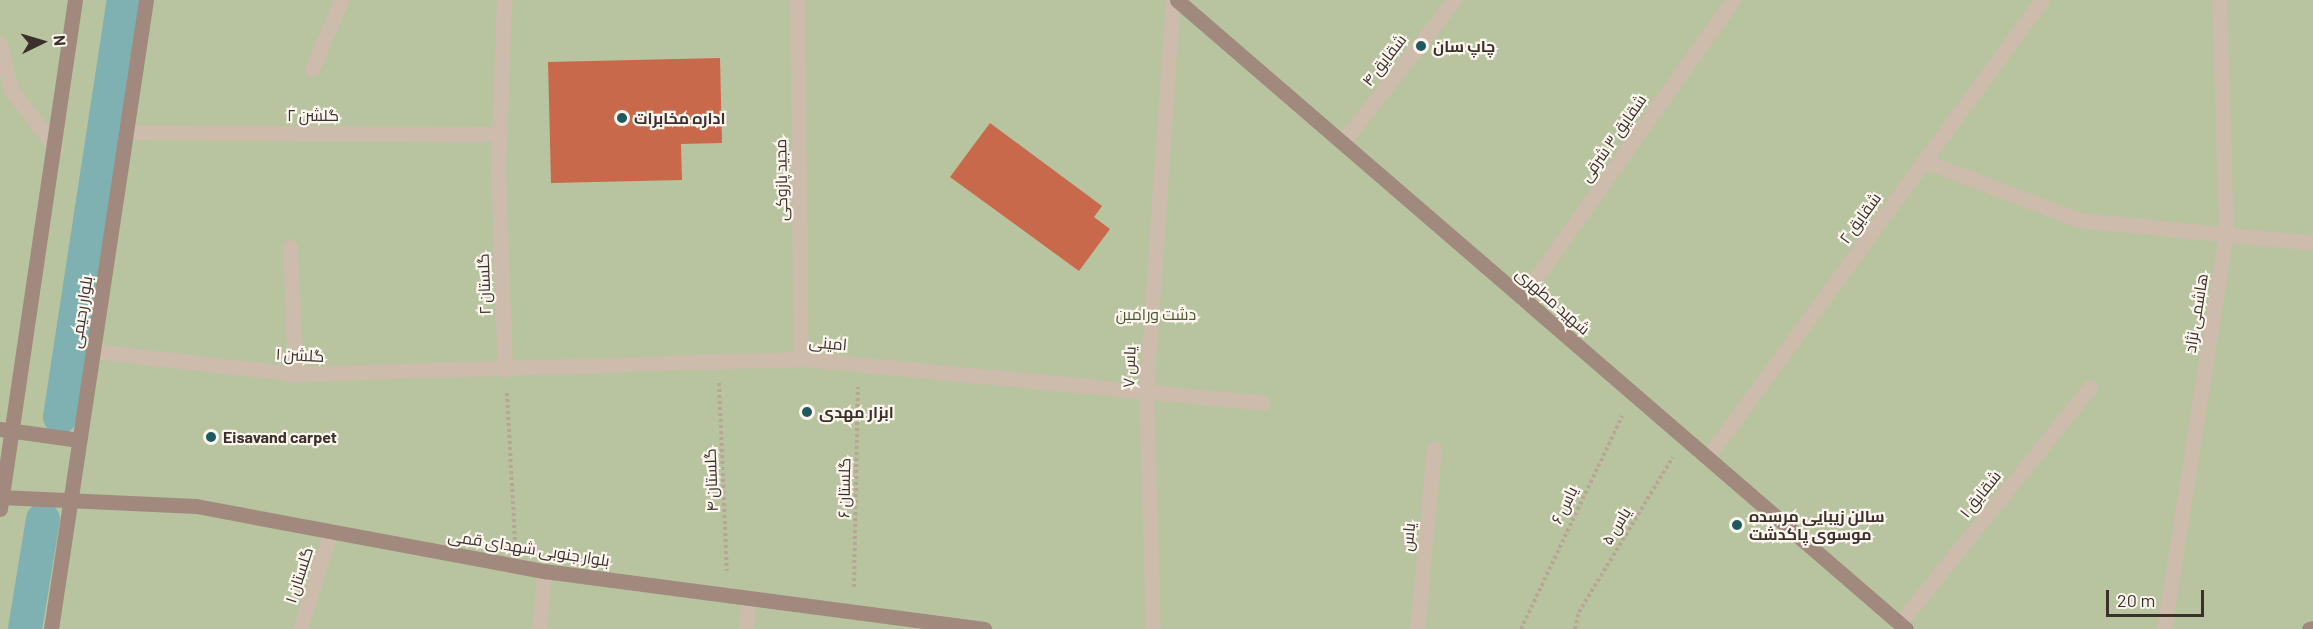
<!DOCTYPE html>
<meta charset="utf-8">
<style>
body{margin:0}
#map{position:relative;width:2313px;height:629px;overflow:hidden;background:#f4ebe1;font-family:Barlow,Cairo,sans-serif}
div>[style]{position:absolute}
[style*='--x']{left:calc(var(--x)*1px);top:calc(var(--y)*1px);width:calc(var(--w)*1px);rotate:calc(var(--a)*1deg)}
.green>*{inset:0;background:#b8c4a0;transform-origin:0 0}
.canal>*{height:34px;margin:-17px;padding:0 17px;transform-origin:17px;border-radius:17px;background:#7fb0b2}
.building>*{inset:0;background:#c8694b}
.path>*{height:4px;margin-top:-2px;transform-origin:0;background:repeating-linear-gradient(90deg,#b9a596 0 3px,transparent 0 6px)}
.street>*{height:15px;margin:-7.5px;padding:0 7.5px;transform-origin:7.5px;border-radius:7.5px;background:#cdbbac}
.secondary>*{height:15px;margin:-7.5px;padding:0 7.5px;transform-origin:7.5px;border-radius:7.5px;background:#a18a7d}
.dots>*{width:16px;height:16px;translate:-50% -50%;box-sizing:border-box;border:3px solid #fbf5ee;border-radius:50%}
span{translate:-50% -50%;white-space:nowrap;text-align:center;line-height:1.15;-webkit-text-stroke:4.5px #fbf5ee;paint-order:stroke}
.poi-label{font-size:16px;color:#3b302b;font-weight:700}
.left{translate:0 -50%;text-align:left}
.street-label{font-size:16px;color:#3b302b}
.park-label{font-size:16px;color:#4a5a2e}
.north{position:absolute;left:12px;top:12px;width:60px;height:60px;-webkit-text-stroke:4px #fbf5ee;paint-order:stroke;rotate:85deg;font-size:16px;font-weight:700;line-height:24px;text-align:center;color:#3b302b}
.north::after{content:'';display:block;margin:auto;width:21px;height:27px;background:#3b302b;clip-path:polygon(50% 0,100% 100%,50% 72%,0 100%)}
.scale{position:absolute;left:2106px;top:590px;width:98px;height:27px;box-sizing:border-box;border:3px solid #3b302b;border-top:0;padding-left:8px;font-size:18px;line-height:21px;white-space:nowrap;color:#3b302b;-webkit-text-stroke:4px #fbf5ee;paint-order:stroke}
</style>
<div id="map">
<div class="green">
<i style="left:0;top:0;width:2313px;height:629px"></i>
</div>
<div class="canal">
<i style="--x:60;--y:417;--w:422;--a:-81.3"></i>
<i style="--x:25;--y:629;--w:111;--a:-80.7"></i>
</div>
<div class="building">
<i style="clip-path:polygon(720px 58px,722px 143px,681px 144px,682px 180px,551px 183px,548px 62px)"></i>
<i style="clip-path:polygon(990px 123px,1102px 206px,1094px 217px,1110px 229px,1079px 271px,950px 177px)"></i>
</div>
<div class="path">
<i style="--x:719;--y:383;--w:188;--a:87.6"></i>
<i style="--x:507;--y:393;--w:148;--a:86.9"></i>
<i style="--x:854;--y:587;--w:200;--a:-88.9"></i>
<i style="--x:1521;--y:629;--w:236;--a:-64.6"></i>
<i style="--x:1575;--y:629;--w:17;--a:-77"></i>
<i style="--x:1579;--y:612;--w:181;--a:-58.8"></i>
</div>
<div class="street">
<i style="--x:504;--y:0;--w:170;--a:92"></i>
<i style="--x:498;--y:170;--w:200;--a:88"></i>
<i style="--x:797;--y:0;--w:359;--a:89.4"></i>
<i style="--x:0;--y:44;--w:47;--a:76.6"></i>
<i style="--x:11;--y:90;--w:73;--a:52.2"></i>
<i style="--x:312;--y:69;--w:75;--a:-67.2"></i>
<i style="--x:126;--y:132;--w:373;--a:0.3"></i>
<i style="--x:1342;--y:143;--w:182;--a:-51.9"></i>
<i style="--x:1924;--y:161;--w:166;--a:20.8"></i>
<i style="--x:2079;--y:220;--w:235;--a:5.6"></i>
<i style="--x:290;--y:247;--w:127;--a:87.7"></i>
<i style="--x:1522;--y:298;--w:365;--a:-54.7"></i>
<i style="--x:93;--y:351;--w:203;--a:6.5"></i>
<i style="--x:295;--y:374;--w:506;--a:-1.7"></i>
<i style="--x:801;--y:359;--w:464;--a:5.4"></i>
<i style="--x:1707;--y:458;--w:567;--a:-53.82"></i>
<i style="--x:1899;--y:624;--w:304;--a:-51.1"></i>
<i style="--x:300;--y:629;--w:103;--a:-72.4"></i>
<i style="--x:539;--y:629;--w:58;--a:-85.1"></i>
<i style="--x:746;--y:629;--w:31;--a:-86"></i>
<i style="--x:1153;--y:629;--w:235;--a:-91.7"></i>
<i style="--x:1146;--y:394;--w:395;--a:-86.1"></i>
<i style="--x:1417;--y:629;--w:181;--a:-84.6"></i>
<i style="--x:2164;--y:629;--w:402;--a:-81.1"></i>
<i style="--x:2226;--y:232;--w:232;--a:-91.7"></i>
</div>
<div class="secondary">
<i style="--x:1177;--y:0;--w:963;--a:40.79"></i>
<i style="--x:0;--y:429;--w:80;--a:7.9"></i>
<i style="--x:0;--y:497;--w:196;--a:2.6"></i>
<i style="--x:196;--y:506;--w:354;--a:10.6"></i>
<i style="--x:544;--y:571;--w:444;--a:7.5"></i>
<i style="--x:0;--y:509;--w:514;--a:-81.62"></i>
<i style="--x:51;--y:629;--w:636;--a:-81.41"></i>
<i style="--x:2309;--y:629;--w:4;--a:-14"></i>
</div>
<div class="dots">
<i style="left:1421px;top:46px;background:#1f5a5e"></i>
<i style="left:622px;top:118px;background:#1f5a5e"></i>
<i style="left:807px;top:412px;background:#1f5a5e"></i>
<i style="left:211px;top:437px;background:#1f5a5e"></i>
<i style="left:1737px;top:525px;background:#1f5a5e"></i>
</div>
<div class="poi-label">
<span class="left" style="left:1433px;top:46px">چاپ سان</span>
<span class="left" style="left:634px;top:118px">اداره مخابرات</span>
<span class="left" style="left:819px;top:412px">ابزار مهدی</span>
<span class="left" style="left:223px;top:437px">Eisavand carpet</span>
<span class="left" style="left:1749px;top:525px">سالن زیبایی مرسده<br>موسوی پاکدشت</span>
</div>
<div class="street-label">
<span style="left:1384px;top:60px;rotate:-52deg">شقایق ۴</span>
<span style="left:313px;top:115px">گلشن ۲</span>
<span style="left:1613px;top:138px;rotate:-55deg">شقایق ۳ شرقی</span>
<span style="left:781px;top:180px;rotate:-91deg">مجید پازوکی</span>
<span style="left:1860px;top:218px;rotate:-54deg">شقایق ۲</span>
<span style="left:484px;top:284px;rotate:-92deg">گلستان ۲</span>
<span style="left:1553px;top:301px;rotate:41deg">شهید مطهری</span>
<span style="left:81px;top:312px;rotate:-81deg">بلوار رحیمی</span>
<span style="left:2196px;top:313px;rotate:-81deg">هاشمی نژاد</span>
<span style="left:828px;top:343px;rotate:5deg">امینی</span>
<span style="left:300px;top:355px;rotate:3deg">گلشن ۱</span>
<span style="left:1129px;top:367px;rotate:-88deg">یاس ۷</span>
<span style="left:711px;top:480px;rotate:-92deg">گلستان ۴</span>
<span style="left:844px;top:488px;rotate:-89deg">گلستان ۶</span>
<span style="left:1980px;top:494px;rotate:-51deg">شقایق ۱</span>
<span style="left:1564px;top:505px;rotate:-64deg">یاس ۶</span>
<span style="left:1616px;top:526px;rotate:-59deg">یاس ۵</span>
<span style="left:1408px;top:537px;rotate:-85deg">یاس</span>
<span style="left:529px;top:548px;rotate:9deg">بلوار جنوبی شهدای قمی</span>
<span style="left:299px;top:575px;rotate:-72deg">گلستان ۱</span>
</div>
<div class="park-label">
<span style="left:1156px;top:314px">دشت ورامین</span>
</div>
<div class="north">N</div>
<div class="scale">20 m</div>
</div>
